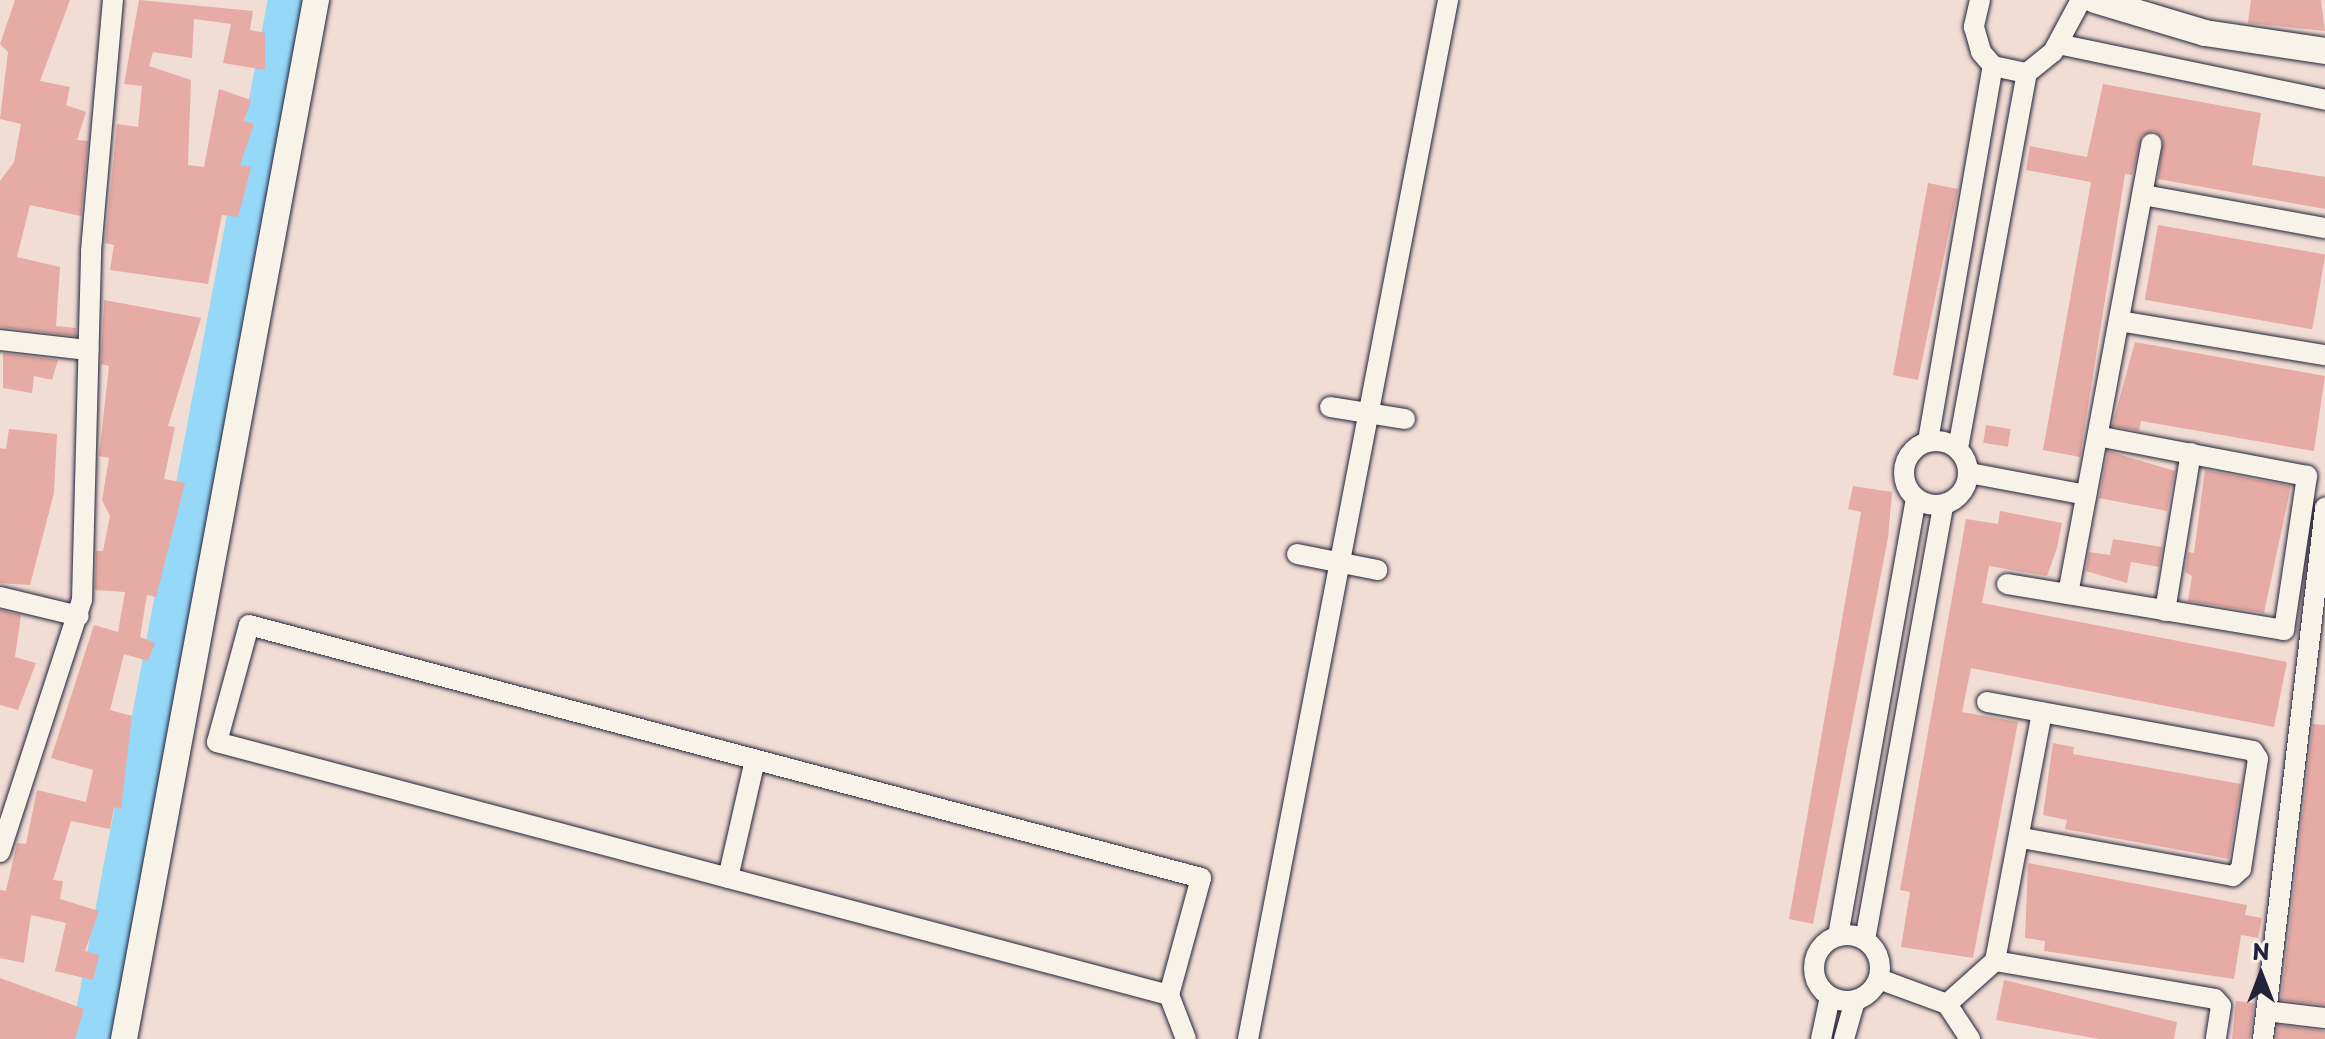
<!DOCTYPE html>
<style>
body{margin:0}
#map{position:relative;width:2325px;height:1039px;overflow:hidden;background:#f2ddd4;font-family:"Playpen Sans",sans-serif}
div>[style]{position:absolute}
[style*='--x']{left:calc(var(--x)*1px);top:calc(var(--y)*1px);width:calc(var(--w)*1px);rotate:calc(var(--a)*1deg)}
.river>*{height:40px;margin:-20px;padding:0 20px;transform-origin:20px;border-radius:20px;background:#96d8f8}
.building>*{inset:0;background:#e5aba4;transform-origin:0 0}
.roads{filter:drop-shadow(0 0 2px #22223b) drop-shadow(0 0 2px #22223b)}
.minor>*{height:20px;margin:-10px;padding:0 10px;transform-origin:10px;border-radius:10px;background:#f7f3e8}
.minor>.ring{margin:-10px;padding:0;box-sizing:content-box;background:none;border:20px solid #f7f3e8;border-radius:50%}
.tertiary>*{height:26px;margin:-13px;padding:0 13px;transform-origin:13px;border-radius:13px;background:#f7f3e8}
span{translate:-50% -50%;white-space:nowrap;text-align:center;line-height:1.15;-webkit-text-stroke:6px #f7f3e8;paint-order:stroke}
.north{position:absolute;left:2221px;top:935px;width:80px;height:80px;-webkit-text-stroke:6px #f7f3e8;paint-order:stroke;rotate:0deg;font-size:22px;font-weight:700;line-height:32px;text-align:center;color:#22223b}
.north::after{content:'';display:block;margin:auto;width:28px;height:36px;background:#22223b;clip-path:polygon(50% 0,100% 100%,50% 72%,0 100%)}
</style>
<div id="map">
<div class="river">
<i style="--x:91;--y:1039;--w:1058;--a:-79.26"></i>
</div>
<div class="building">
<i style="clip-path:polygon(15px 0,70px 0,40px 81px,70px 87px,66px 105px,86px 112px,77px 140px,88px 141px,81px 216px,30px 205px,17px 257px,60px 267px,56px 326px,76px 328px,76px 336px,0 327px,0 181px,14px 162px,21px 124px,0 119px,8px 52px,0 44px)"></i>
<i style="clip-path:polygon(139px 0,253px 11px,250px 30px,265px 33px,265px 70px,223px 63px,231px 24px,194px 19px,192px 58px,153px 52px,149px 66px,191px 80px,188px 165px,204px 167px,219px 89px,251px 100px,244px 121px,254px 124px,240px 165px,251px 167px,245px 191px,238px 217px,222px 215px,208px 284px,110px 270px,114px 245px,105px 243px,117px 124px,138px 127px,142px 86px,124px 84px)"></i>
<i style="clip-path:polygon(2251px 0,2321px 0,2325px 31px,2248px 23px)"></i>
<i style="clip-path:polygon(2103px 84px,2261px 113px,2252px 165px,2325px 177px,2325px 209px,2158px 179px,2163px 139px,2154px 131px,2142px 135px,2132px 175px,2125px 174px,2080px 457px,2043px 450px,2091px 182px,2026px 170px,2030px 146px,2087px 157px)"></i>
<i style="clip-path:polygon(1928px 183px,1958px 189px,1918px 380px,1893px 375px)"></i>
<i style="left:2158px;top:225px;width:170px;height:76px;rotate:10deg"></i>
<i style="clip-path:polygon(104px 300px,201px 318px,168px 426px,175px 427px,164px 479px,185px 483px,156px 597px,147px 595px,140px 637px,155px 643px,148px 661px,124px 654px,110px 710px,132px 716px,121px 809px,114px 807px,110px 829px,71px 821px,53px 880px,63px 881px,60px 899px,99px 911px,85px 951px,99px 955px,93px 980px,55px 971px,66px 923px,31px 915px,24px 963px,0 958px,0 890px,6px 891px,17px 843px,26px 844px,37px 790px,86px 802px,93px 770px,51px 758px,94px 625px,118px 632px,125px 592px,95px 590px,96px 551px,103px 551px,110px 516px,102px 500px,109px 458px,99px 456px,109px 366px,101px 364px)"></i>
<i style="clip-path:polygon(2135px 342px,2325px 376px,2314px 451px,2141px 421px,2139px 431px,2112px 426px)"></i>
<i style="clip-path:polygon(3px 353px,58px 360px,52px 380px,34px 376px,32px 393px,3px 388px)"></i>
<i style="left:1986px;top:425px;width:25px;height:18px;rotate:9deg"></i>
<i style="clip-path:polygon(9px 429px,57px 434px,54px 493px,30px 585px,0 583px,0 448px,6px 449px)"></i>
<i style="clip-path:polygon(2108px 451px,2175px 471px,2167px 511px,2099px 498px)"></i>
<i style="clip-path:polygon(2205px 470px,2291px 486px,2264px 613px,2188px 601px,2192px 576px,2185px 572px,2188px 552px,2194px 553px)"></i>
<i style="clip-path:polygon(1853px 486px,1892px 492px,1888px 538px,1813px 924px,1789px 919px,1861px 512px,1848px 509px)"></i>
<i style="clip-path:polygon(2000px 511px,2062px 523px,2057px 548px,2047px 576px,1989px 566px,1982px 603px,2287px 662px,2274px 727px,1971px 668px,1962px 712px,2018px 722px,1973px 958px,1901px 947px,1910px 892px,1900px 890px,1966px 519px,1998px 524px)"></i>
<i style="clip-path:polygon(2113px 539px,2162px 547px,2159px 567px,2131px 562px,2127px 583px,2086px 571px,2089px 552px,2110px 555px)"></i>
<i style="clip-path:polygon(0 610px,21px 615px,15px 657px,36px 663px,18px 710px,0 705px)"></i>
<i style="clip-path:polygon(2313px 724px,2325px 725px,2325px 1005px,2281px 1000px)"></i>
<i style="clip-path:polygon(2053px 743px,2074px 747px,2073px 754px,2241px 784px,2229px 859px,2065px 829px,2067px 820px,2043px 815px)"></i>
<i style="clip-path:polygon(2028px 863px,2247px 905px,2245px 915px,2262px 918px,2258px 938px,2241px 935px,2234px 979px,2044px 951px,2045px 941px,2025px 938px)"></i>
<i style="clip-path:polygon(0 978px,84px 1009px,75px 1039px,0 1039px)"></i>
<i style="clip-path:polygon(2004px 980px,2177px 1022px,2174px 1039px,2099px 1039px,1996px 1020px)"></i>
<i style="left:2236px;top:1001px;width:18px;height:38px;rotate:6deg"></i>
<i style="clip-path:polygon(2278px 1025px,2325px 1031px,2325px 1039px,2276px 1039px)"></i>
</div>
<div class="roads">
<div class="minor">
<i style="--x:1980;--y:0;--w:28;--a:103"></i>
<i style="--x:1974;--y:27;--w:26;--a:74"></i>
<i style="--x:1981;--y:52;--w:18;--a:49"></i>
<i style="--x:1993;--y:66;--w:35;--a:12"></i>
<i style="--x:2027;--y:73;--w:33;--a:-39"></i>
<i style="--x:2053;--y:52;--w:59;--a:-61.7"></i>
<i style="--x:2058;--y:44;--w:273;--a:11.8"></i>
<i style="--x:2143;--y:195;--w:185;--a:10.3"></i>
<i style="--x:2119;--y:321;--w:209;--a:9.4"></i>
<i style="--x:0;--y:340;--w:89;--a:6.5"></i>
<i style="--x:1330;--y:407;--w:76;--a:9.1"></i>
<i class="ring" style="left:1904px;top:441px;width:44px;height:44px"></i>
<i style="--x:1928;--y:441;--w:381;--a:-80.2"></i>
<i style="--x:1958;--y:448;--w:381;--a:-79.6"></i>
<i style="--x:1969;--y:473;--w:119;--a:10.6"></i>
<i style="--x:1297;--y:554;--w:82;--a:11.3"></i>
<i style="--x:2007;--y:584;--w:281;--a:9.4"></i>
<i style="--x:2284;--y:630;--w:156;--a:-81.5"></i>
<i style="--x:2307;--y:476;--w:213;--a:-169.2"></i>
<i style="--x:2068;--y:594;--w:458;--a:-79.5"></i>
<i style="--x:0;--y:597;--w:81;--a:13.5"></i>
<i style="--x:2165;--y:611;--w:160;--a:-80.7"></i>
<i style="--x:249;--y:625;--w:985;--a:14.88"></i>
<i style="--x:1201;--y:878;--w:121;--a:105.3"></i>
<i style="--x:1169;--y:995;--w:985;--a:-165.12"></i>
<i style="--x:217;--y:742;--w:121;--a:-74.7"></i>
<i style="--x:1987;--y:702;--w:270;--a:10.4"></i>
<i style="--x:2253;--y:751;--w:9;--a:58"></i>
<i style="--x:2258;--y:759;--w:111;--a:98.8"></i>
<i style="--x:2241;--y:869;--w:11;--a:139"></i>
<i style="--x:2233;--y:876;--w:215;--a:-169.8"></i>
<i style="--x:0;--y:852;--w:265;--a:-72"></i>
<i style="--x:82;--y:600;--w:349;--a:-88.5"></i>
<i style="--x:91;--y:251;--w:252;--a:-85"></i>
<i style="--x:728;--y:878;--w:121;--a:-77.1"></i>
<i class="ring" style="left:1814px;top:935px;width:46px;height:46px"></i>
<i style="--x:1838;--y:936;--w:444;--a:-79.9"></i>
<i style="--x:1865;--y:940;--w:442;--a:-79.8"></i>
<i style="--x:1995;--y:961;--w:223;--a:9.8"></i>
<i style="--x:2215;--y:999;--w:9;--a:49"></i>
<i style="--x:2221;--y:1006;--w:33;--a:99"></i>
<i style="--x:1879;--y:979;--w:72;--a:20.2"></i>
<i style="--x:1947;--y:1004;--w:42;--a:56.7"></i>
<i style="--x:1169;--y:995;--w:47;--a:68.9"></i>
<i style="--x:1947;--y:1004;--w:64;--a:-41.9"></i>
<i style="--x:1995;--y:961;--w:253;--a:-79.3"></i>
<i style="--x:2266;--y:1011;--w:59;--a:6.8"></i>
<i style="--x:1248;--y:1039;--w:1058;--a:-79.1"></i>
<i style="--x:1821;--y:1039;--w:43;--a:-77.9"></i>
<i style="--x:1844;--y:1039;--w:40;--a:-74"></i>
<i style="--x:2263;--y:1039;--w:535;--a:-83.34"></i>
</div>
<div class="tertiary">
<i style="--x:2095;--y:0;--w:115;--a:16.7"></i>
<i style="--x:2205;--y:33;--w:121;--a:8.5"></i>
<i style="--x:124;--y:1039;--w:1057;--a:-79.53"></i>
</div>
</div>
<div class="north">N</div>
</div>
